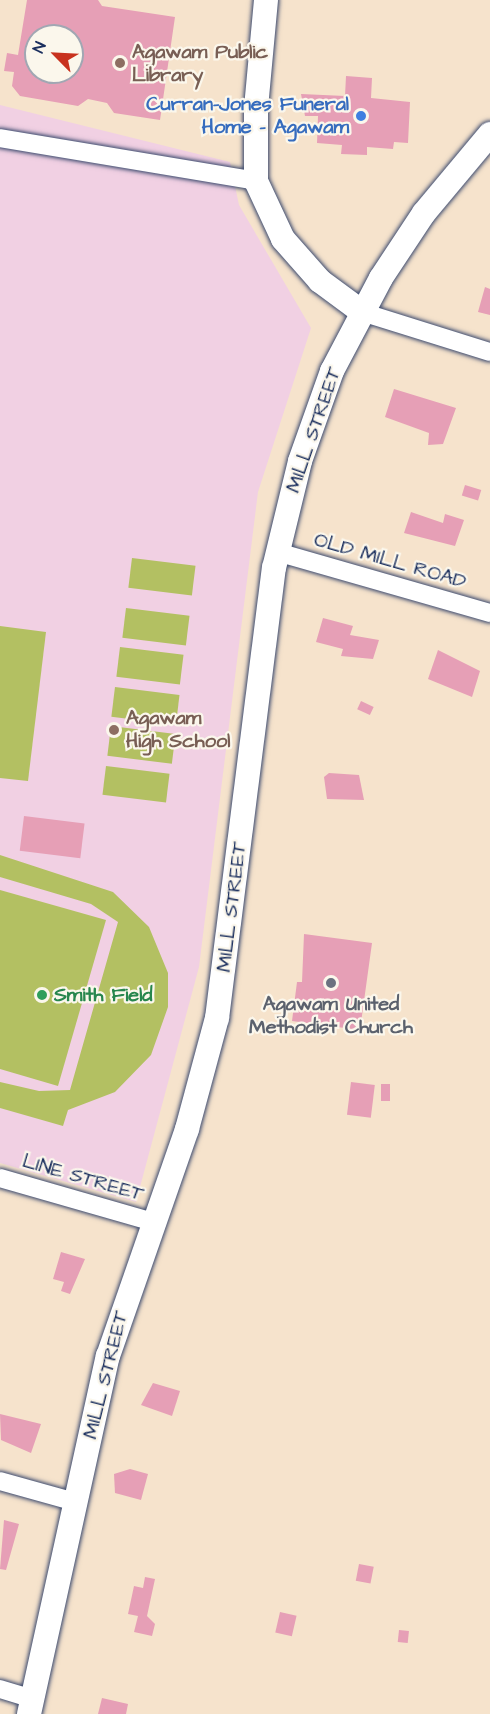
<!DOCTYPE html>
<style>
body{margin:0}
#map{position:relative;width:490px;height:1714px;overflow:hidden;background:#f6e3cc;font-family:"Architects Daughter",sans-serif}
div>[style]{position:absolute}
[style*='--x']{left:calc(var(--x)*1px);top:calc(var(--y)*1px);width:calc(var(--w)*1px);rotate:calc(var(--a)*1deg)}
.built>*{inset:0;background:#f1d0e3}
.green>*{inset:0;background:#b3c062;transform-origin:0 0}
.building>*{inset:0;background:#e69fb6;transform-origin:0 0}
.roads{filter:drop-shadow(0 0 2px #3c4a6e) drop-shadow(0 0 2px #3c4a6e)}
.minor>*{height:18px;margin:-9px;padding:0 9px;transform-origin:9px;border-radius:9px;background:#fff}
.tertiary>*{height:24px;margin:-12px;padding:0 12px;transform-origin:12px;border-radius:12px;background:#fff}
.dots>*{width:16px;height:16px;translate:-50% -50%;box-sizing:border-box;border:3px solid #fbf7ec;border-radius:50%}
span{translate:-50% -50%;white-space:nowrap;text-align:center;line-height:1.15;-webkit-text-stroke:4.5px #fbf7ec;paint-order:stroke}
.education-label{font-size:20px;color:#785e54;font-weight:700}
.left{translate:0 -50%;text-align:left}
.shop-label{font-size:20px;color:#366cbe;font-weight:700}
.right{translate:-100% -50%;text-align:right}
.street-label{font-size:20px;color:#1b2f5e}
.leisure-label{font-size:20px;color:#27864d;font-weight:700}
.worship-label{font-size:20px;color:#5b616d;font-weight:700}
.north{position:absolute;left:24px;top:24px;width:60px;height:60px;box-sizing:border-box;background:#fbf7ec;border:2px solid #a1a7b3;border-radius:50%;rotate:294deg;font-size:16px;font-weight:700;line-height:24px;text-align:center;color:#1b2f5e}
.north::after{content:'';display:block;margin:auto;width:21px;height:27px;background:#c8321e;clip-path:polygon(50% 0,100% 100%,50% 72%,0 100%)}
</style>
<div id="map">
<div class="built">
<i style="clip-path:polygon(0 105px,230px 162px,239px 205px,311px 328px,258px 492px,199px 967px,136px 1202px,0 1163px)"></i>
</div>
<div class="green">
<i style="left:132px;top:558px;width:64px;height:30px;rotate:7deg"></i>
<i style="left:126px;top:608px;width:64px;height:30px;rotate:7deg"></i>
<i style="clip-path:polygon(0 626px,46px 632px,28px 781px,0 778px)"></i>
<i style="left:120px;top:647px;width:64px;height:30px;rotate:7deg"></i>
<i style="left:115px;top:687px;width:65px;height:30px;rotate:7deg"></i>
<i style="left:111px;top:726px;width:65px;height:30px;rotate:7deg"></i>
<i style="left:106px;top:766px;width:64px;height:29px;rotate:7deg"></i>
<i style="clip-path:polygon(0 855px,113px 892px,149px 927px,168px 973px,168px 1007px,151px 1055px,115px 1092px,68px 1110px,63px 1126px,0 1108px,0 1082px,39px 1091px,70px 1090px,118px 922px,91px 904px,0 877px)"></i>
<i style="clip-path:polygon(0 890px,106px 920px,58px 1086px,0 1069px)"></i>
</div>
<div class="building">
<i style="clip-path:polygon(evenodd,27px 0,98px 0,102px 6px,175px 17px,160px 120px,114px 113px,107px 103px,88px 99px,78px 106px,20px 96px,12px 86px,14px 72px,4px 71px,7px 53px,18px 55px,27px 0,36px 36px,72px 36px,72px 72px,36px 72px,36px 36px)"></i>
<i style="clip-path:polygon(346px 76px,372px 78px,371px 98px,410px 102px,408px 143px,394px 142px,393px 149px,367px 147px,367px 155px,341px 154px,342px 145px,317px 143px,318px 116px,305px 116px,301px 94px,345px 96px)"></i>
<i style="clip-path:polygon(485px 287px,490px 289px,490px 315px,478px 312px)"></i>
<i style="clip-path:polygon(394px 389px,456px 408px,443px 444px,428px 445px,429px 433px,385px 417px)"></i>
<i style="left:465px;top:485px;width:17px;height:11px;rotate:17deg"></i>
<i style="clip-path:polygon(411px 512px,443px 523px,445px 514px,464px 520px,455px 546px,404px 533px)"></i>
<i style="clip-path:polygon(323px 618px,353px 626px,350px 635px,379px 640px,373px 659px,341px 656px,343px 649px,316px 642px)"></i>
<i style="clip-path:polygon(438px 650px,480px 671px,472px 697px,428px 679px)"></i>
<i style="left:361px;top:701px;width:14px;height:9px;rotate:25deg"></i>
<i style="clip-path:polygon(329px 773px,359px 775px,364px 800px,327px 799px,324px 777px)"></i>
<i style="left:24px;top:816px;width:61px;height:35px;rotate:7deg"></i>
<i style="clip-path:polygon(304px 934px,372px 943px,360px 1030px,292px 1021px,297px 982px,302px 982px)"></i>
<i style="left:351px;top:1082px;width:24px;height:33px;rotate:7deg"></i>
<i style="left:390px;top:1084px;width:17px;height:9px;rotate:90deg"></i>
<i style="clip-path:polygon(61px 1252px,85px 1259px,70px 1294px,61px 1291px,64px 1282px,53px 1279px)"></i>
<i style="clip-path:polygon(153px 1383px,180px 1391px,172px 1416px,141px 1405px)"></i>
<i style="clip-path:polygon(0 1414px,41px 1424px,31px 1453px,1px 1440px)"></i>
<i style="clip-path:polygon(130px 1469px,148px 1474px,141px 1500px,115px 1493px,114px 1474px)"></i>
<i style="clip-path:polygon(4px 1520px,19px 1524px,6px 1570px,0 1569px)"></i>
<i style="left:359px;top:1564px;width:15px;height:17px;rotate:11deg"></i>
<i style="clip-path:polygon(145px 1577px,155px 1579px,147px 1616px,155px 1624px,152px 1636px,134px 1632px,138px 1616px,128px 1614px,134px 1586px,143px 1588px)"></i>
<i style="left:280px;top:1612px;width:17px;height:21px;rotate:13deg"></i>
<i style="left:399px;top:1630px;width:10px;height:12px;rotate:6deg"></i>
<i style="clip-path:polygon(102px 1698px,128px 1704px,126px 1714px,98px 1714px)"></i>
</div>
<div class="roads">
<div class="minor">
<i style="--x:0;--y:138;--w:260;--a:9.5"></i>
<i style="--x:362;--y:312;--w:134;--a:17.4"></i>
<i style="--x:277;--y:552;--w:222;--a:16"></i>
<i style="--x:0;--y:1178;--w:159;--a:16"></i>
<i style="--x:0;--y:1481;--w:78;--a:15.6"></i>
<i style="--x:0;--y:1689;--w:34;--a:17"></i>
</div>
<div class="tertiary">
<i style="--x:266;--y:0;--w:108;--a:95.3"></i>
<i style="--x:256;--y:108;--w:73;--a:90"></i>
<i style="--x:256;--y:181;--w:64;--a:65"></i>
<i style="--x:283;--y:239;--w:56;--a:48.6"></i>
<i style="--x:320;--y:281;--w:52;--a:36.4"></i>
<i style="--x:29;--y:1714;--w:367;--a:-77.6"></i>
<i style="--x:108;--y:1356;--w:240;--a:-70.8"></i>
<i style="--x:187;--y:1129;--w:115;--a:-74.9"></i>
<i style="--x:217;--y:1018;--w:454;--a:-82.8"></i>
<i style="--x:274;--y:568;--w:110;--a:-76.3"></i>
<i style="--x:300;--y:461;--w:96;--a:-70.4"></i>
<i style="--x:332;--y:371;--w:105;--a:-62.2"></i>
<i style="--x:381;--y:278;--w:78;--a:-56.5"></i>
<i style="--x:424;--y:213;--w:103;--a:-50.1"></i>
</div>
</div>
<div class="dots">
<i style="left:120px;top:63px;background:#8d6e63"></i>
<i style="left:361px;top:116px;background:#3f7fe0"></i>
<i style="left:114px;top:730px;background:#8d6e63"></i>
<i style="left:331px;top:983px;background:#6b7280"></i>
<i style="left:42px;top:995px;background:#2e9e5b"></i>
</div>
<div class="education-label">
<span class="left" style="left:132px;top:64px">Agawam Public<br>Library</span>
<span class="left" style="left:126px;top:730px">Agawam<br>High School</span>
</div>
<div class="shop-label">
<span class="right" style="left:349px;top:116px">Curran-Jones Funeral<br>Home - Agawam</span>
</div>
<div class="street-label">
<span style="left:314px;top:430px;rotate:-71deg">MILL STREET</span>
<span style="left:390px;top:561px;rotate:16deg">OLD MILL ROAD</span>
<span style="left:232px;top:907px;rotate:-83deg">MILL STREET</span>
<span style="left:83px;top:1178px;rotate:16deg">LINE STREET</span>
<span style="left:106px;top:1375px;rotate:-76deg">MILL STREET</span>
</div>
<div class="leisure-label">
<span class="left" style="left:54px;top:995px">Smith Field</span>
</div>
<div class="worship-label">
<span style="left:331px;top:1016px">Agawam United<br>Methodist Church</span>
</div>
<div class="north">N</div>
</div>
